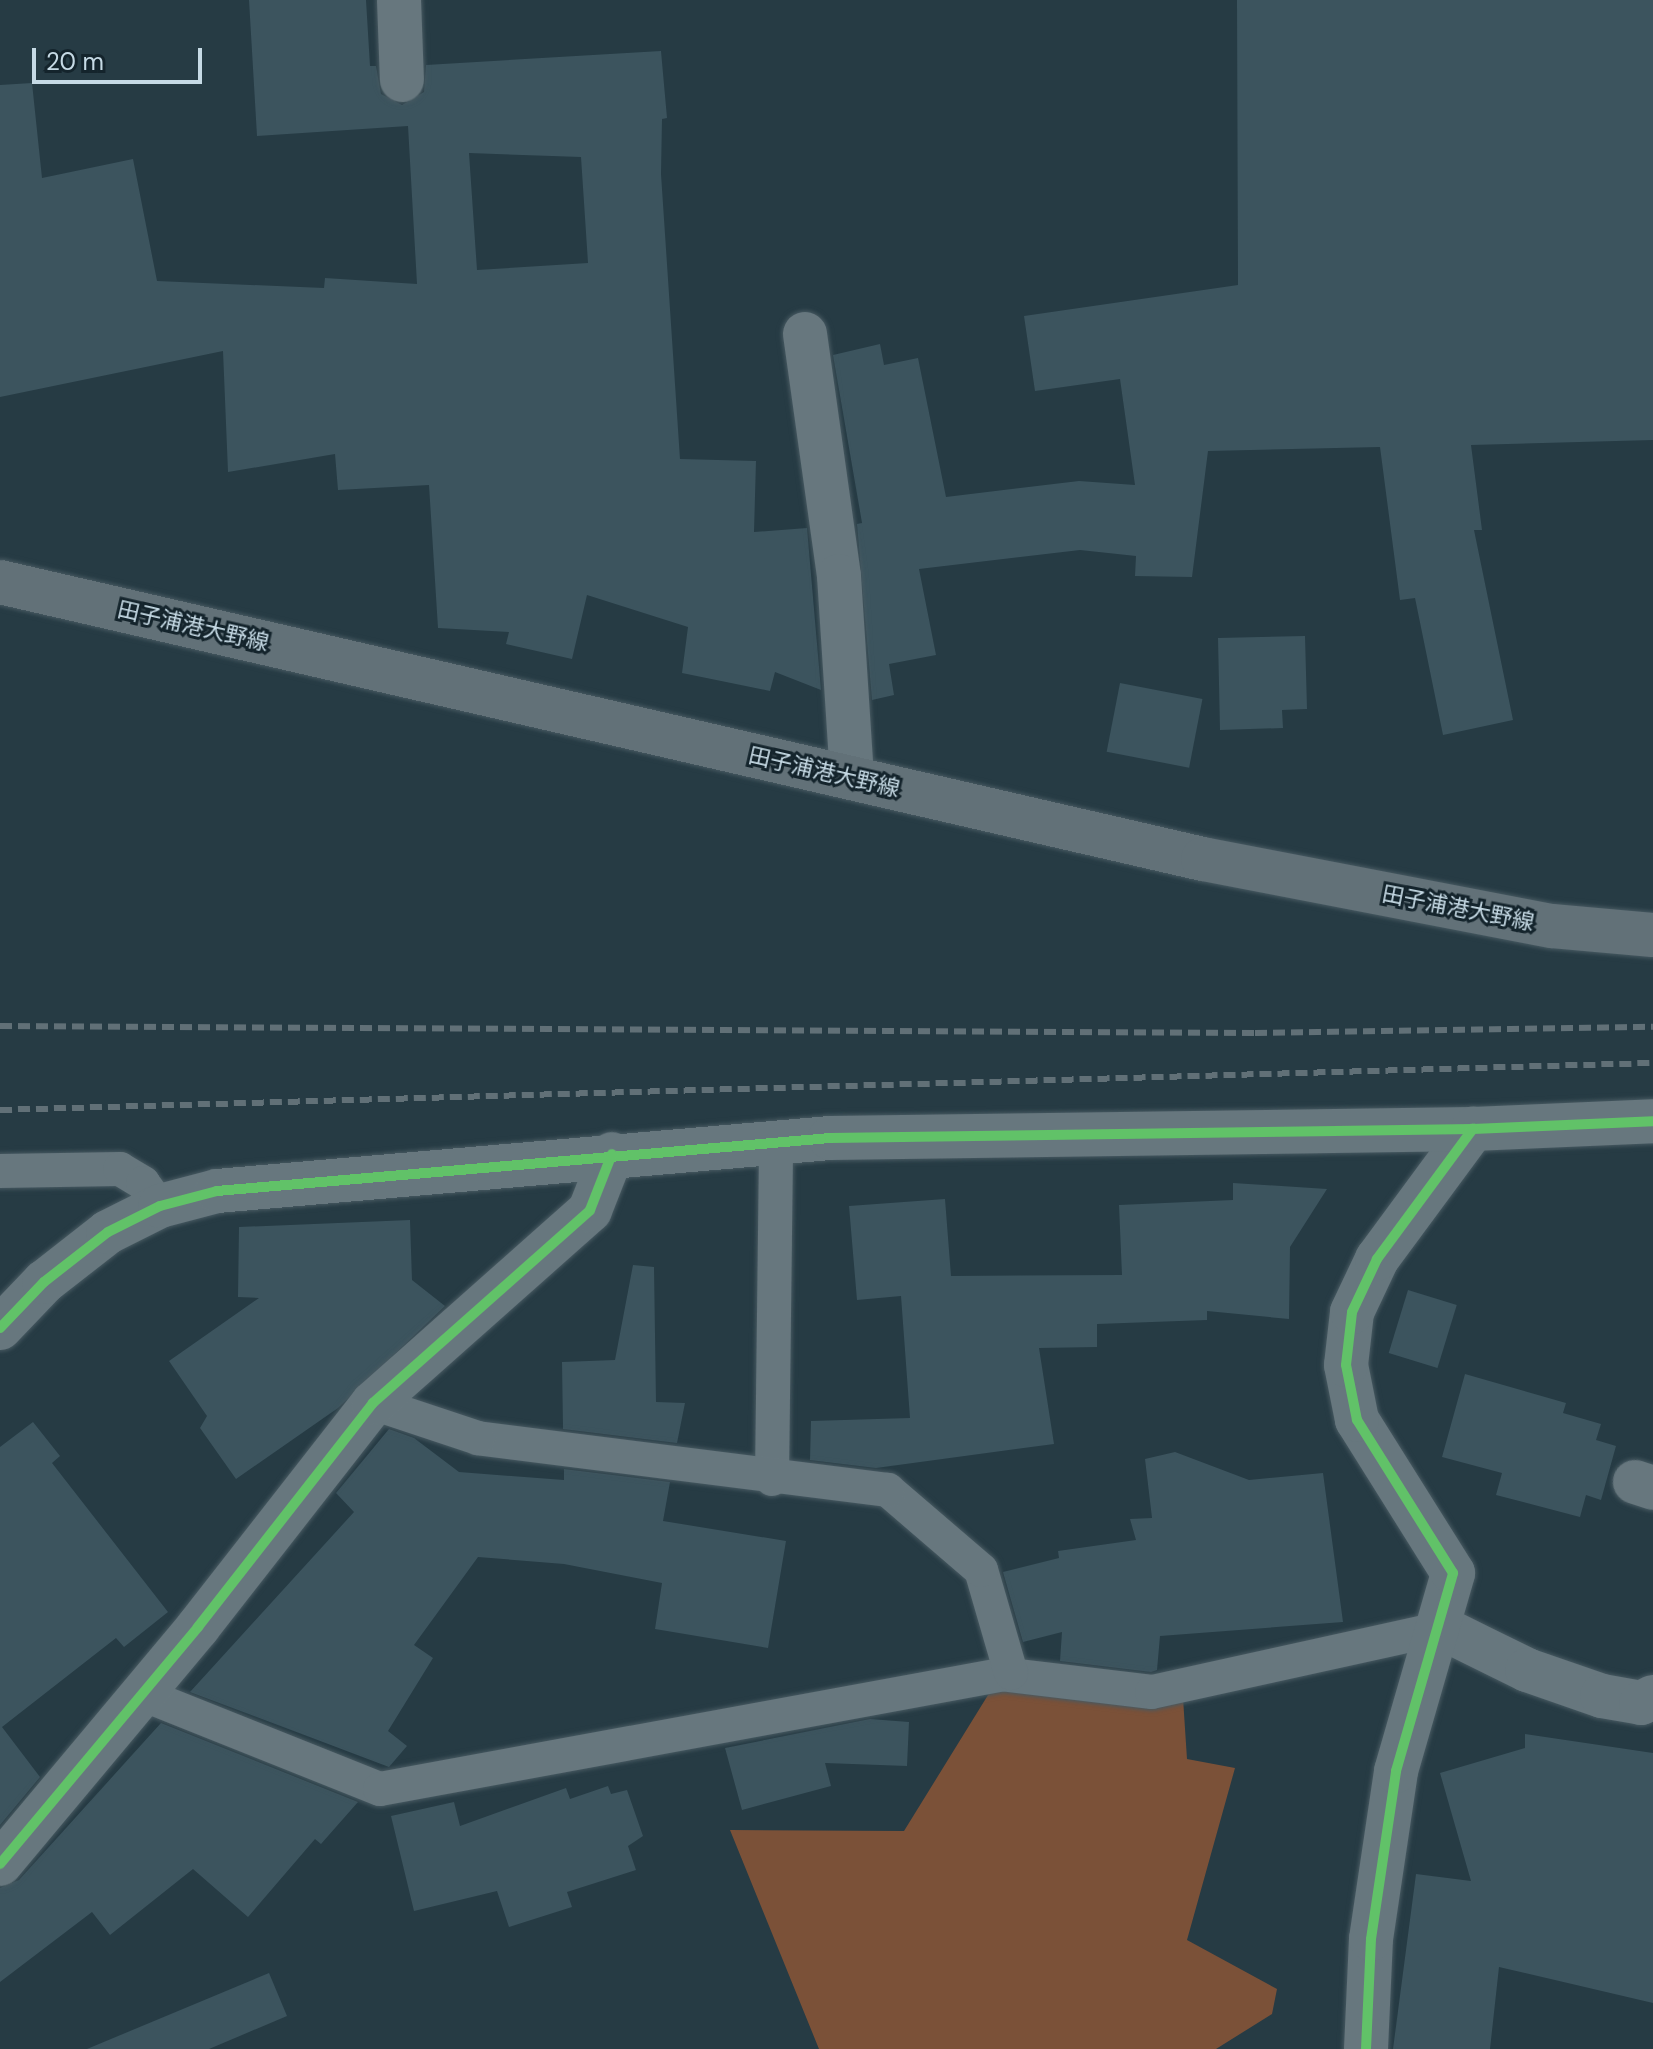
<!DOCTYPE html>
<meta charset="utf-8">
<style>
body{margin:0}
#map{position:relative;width:1653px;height:2049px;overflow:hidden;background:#263b44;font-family:"DM Sans","Noto Sans JP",sans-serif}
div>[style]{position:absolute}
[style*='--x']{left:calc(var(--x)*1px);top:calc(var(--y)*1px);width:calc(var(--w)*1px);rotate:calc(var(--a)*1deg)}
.green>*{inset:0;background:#7b5138}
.building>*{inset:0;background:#3c545e;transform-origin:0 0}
.roads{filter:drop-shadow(0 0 2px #475961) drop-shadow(0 0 2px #475961)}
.service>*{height:34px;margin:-17px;padding:0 17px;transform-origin:17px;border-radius:17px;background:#67777e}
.minor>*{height:44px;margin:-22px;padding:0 22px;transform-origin:22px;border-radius:22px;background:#67777e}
.tertiary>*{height:44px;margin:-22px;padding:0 22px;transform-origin:22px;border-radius:22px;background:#67777e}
.secondary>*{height:44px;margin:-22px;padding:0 22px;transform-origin:22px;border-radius:22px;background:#627178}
.rail>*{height:6px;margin-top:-3px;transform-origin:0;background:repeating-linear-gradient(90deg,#617077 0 12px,transparent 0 18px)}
.cycleway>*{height:10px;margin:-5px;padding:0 5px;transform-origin:5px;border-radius:5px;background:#61c268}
span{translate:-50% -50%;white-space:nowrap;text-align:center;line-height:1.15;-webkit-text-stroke:6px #14242c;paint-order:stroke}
.street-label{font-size:22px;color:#c6dae5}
.scale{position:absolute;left:32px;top:48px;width:170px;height:36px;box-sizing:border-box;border:4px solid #c6dae5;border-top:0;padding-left:10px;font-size:24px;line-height:28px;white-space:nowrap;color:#c6dae5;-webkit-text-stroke:6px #14242c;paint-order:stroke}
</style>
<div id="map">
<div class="green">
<i style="clip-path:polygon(1001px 1674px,1183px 1698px,1187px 1759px,1235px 1768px,1187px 1940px,1277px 1989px,1272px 2014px,1216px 2049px,819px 2049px,730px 1830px,904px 1831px)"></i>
</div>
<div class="building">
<i style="clip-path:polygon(evenodd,249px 0,366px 0,370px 66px,376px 66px,381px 94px,402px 105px,424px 92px,426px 65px,661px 51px,667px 118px,662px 119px,661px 174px,680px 459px,756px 461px,754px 532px,807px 528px,821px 690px,775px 672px,770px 691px,682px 673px,688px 627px,587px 595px,572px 659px,506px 644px,509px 632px,438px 628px,429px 485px,338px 490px,335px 454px,228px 472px,223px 351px,0 397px,0 85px,32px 83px,42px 178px,133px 159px,157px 281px,324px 288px,325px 278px,417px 284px,408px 126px,257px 136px,249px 0,469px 153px,581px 157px,588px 263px,477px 270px,469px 153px)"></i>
<i style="clip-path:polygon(1237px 0,1653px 0,1653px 440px,1471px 445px,1482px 530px,1474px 530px,1513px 720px,1443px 735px,1415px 598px,1400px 600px,1380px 447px,1208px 451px,1192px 577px,1135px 576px,1136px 556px,1080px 550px,919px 569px,936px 655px,889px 664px,894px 695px,872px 700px,857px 524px,862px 523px,833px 355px,880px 344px,884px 365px,918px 358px,946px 497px,1079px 481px,1135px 485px,1120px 379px,1035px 391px,1024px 316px,1238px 285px)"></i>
<i style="clip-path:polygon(1305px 636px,1307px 709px,1282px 710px,1283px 728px,1220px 730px,1218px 638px)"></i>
<i style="left:1120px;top:683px;width:84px;height:70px;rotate:11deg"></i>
<i style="clip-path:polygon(1233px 1183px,1327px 1189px,1290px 1247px,1289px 1319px,1207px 1311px,1207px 1320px,1097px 1324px,1097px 1347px,1039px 1348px,1054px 1444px,876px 1468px,810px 1460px,811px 1421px,910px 1418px,901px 1296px,857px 1300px,849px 1206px,945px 1199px,951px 1276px,1122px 1275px,1119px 1205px,1233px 1200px)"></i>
<i style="clip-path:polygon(410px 1220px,412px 1280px,445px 1306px,338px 1408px,236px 1479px,200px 1428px,207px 1416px,169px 1361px,259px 1298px,238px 1297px,239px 1227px)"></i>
<i style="clip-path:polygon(633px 1265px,654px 1267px,656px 1402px,685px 1403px,677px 1443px,563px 1429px,562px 1362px,615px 1360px)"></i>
<i style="left:1408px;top:1290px;width:51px;height:66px;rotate:17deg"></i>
<i style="clip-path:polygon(1465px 1374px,1566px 1403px,1563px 1413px,1601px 1424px,1596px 1440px,1616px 1446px,1601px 1500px,1586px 1495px,1580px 1517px,1496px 1495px,1502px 1473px,1442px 1457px)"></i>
<i style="clip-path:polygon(33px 1422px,60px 1456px,52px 1463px,168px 1612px,124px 1647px,116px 1638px,2px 1727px,40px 1777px,0 1825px,0 1447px)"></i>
<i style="clip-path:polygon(389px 1429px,414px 1438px,459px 1472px,564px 1480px,564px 1469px,670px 1482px,663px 1521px,786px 1541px,768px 1648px,655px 1629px,662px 1583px,564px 1564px,478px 1557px,414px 1645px,433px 1658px,388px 1731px,407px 1746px,389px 1767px,190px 1692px,354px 1512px,336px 1493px)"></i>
<i style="clip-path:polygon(1175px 1452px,1249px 1480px,1323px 1473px,1343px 1622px,1160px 1636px,1157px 1670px,1151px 1672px,1060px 1661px,1062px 1632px,1023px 1642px,1003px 1572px,1059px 1558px,1058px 1551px,1136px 1540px,1130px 1519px,1152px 1518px,1145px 1459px)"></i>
<i style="clip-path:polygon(870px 1719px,909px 1722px,907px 1766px,825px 1763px,831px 1786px,742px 1810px,725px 1748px)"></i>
<i style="clip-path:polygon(161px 1723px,358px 1802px,321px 1844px,315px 1839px,248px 1917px,193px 1869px,110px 1935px,92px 1912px,0 1982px,0 1888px,19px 1880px)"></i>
<i style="clip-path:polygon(1525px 1734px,1653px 1753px,1653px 2003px,1499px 1967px,1490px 2049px,1393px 2049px,1416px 1874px,1471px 1881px,1440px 1773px,1525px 1748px)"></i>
<i style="clip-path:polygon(608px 1786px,611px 1794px,627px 1790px,643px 1836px,628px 1846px,636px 1870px,567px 1892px,572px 1907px,509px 1927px,497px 1891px,414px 1911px,391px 1816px,454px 1802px,460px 1826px,566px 1788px,570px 1799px)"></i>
<i style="clip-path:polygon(269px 1973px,287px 2016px,209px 2049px,87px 2049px)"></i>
</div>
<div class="roads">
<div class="service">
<i style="--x:0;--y:1171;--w:120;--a:-1"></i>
<i style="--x:120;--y:1169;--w:27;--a:31"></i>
<i style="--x:143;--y:1183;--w:29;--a:54"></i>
<i style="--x:772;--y:1479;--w:338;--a:-89.3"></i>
<i style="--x:1001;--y:1674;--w:152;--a:6.8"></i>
<i style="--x:1152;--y:1692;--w:297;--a:-12.4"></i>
<i style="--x:142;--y:1694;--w:256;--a:21.8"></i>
<i style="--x:380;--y:1789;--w:642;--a:-10.42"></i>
<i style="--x:1011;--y:1673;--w:107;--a:-106.2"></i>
<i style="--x:981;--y:1570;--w:123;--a:-139.3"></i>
<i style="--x:888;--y:1490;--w:413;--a:-172.8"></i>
<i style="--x:478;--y:1438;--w:111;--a:-161.6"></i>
</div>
<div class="minor">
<i style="--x:399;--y:0;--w:80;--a:87.9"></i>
<i style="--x:805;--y:334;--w:244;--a:82"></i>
<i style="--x:839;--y:576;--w:202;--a:86.3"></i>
<i style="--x:1635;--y:1482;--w:19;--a:18"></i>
<i style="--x:1442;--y:1628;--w:95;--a:26.3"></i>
<i style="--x:1527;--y:1670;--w:79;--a:19.1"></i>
<i style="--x:1602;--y:1696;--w:40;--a:10"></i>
<i style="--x:1641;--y:1703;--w:13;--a:-27"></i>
<i style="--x:0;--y:1864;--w:309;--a:-50.1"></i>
<i style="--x:198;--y:1627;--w:284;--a:-52"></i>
<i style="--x:373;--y:1403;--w:290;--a:-41.6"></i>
<i style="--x:590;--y:1210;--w:60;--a:-68.6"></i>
<i style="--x:1366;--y:2049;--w:110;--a:-87.4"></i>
<i style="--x:1371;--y:1939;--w:170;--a:-81.5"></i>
<i style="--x:1396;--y:1771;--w:206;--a:-73.9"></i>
<i style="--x:1453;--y:1573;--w:181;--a:-122.1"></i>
<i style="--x:1357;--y:1420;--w:56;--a:-101.3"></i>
<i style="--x:1346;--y:1365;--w:53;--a:-83.5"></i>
<i style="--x:1352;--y:1312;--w:59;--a:-64.7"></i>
<i style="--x:1377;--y:1259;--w:162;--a:-53.6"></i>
</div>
<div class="tertiary">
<i style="--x:0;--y:1328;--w:64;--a:-46.3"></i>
<i style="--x:44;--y:1282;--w:81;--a:-38"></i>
<i style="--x:108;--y:1232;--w:58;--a:-26.6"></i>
<i style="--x:160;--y:1206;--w:59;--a:-14.7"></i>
<i style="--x:217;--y:1191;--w:615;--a:-4.94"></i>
<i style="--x:830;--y:1138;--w:643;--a:-0.8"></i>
<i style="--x:1473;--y:1129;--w:180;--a:-2.5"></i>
</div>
<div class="secondary">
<i style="--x:0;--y:582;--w:1234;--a:12.97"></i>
<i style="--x:1203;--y:859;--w:355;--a:10.9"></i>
<i style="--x:1552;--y:926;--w:101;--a:5.1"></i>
</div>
</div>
<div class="rail">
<i style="--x:0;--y:1026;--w:1255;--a:0.32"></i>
<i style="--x:1255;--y:1033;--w:398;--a:-0.9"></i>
<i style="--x:0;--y:1110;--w:1654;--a:-1.63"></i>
</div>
<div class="cycleway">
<i style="--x:0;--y:1328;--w:64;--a:-46.3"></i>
<i style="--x:44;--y:1282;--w:81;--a:-38"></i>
<i style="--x:108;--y:1232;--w:58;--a:-26.6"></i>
<i style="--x:160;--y:1206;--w:59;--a:-14.7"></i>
<i style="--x:217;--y:1191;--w:615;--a:-4.94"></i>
<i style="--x:830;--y:1138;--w:643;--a:-0.8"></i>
<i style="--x:1473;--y:1129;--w:180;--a:-2.5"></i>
<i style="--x:0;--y:1864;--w:309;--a:-50.1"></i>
<i style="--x:198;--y:1627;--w:284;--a:-52"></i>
<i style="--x:373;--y:1403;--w:290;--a:-41.6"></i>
<i style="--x:590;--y:1210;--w:60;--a:-68.6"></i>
<i style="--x:1366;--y:2049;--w:110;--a:-87.4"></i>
<i style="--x:1371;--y:1939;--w:170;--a:-81.5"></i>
<i style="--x:1396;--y:1771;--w:206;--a:-73.9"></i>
<i style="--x:1453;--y:1573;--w:181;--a:-122.1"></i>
<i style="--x:1357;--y:1420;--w:56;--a:-101.3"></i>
<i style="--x:1346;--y:1365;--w:53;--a:-83.5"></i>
<i style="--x:1352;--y:1312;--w:59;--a:-64.7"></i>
<i style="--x:1377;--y:1259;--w:162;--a:-53.6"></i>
</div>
<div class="street-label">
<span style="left:193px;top:626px;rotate:13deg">田子浦港大野線</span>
<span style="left:824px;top:772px;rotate:13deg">田子浦港大野線</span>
<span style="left:1458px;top:908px;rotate:11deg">田子浦港大野線</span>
</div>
<div class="scale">20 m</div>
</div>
